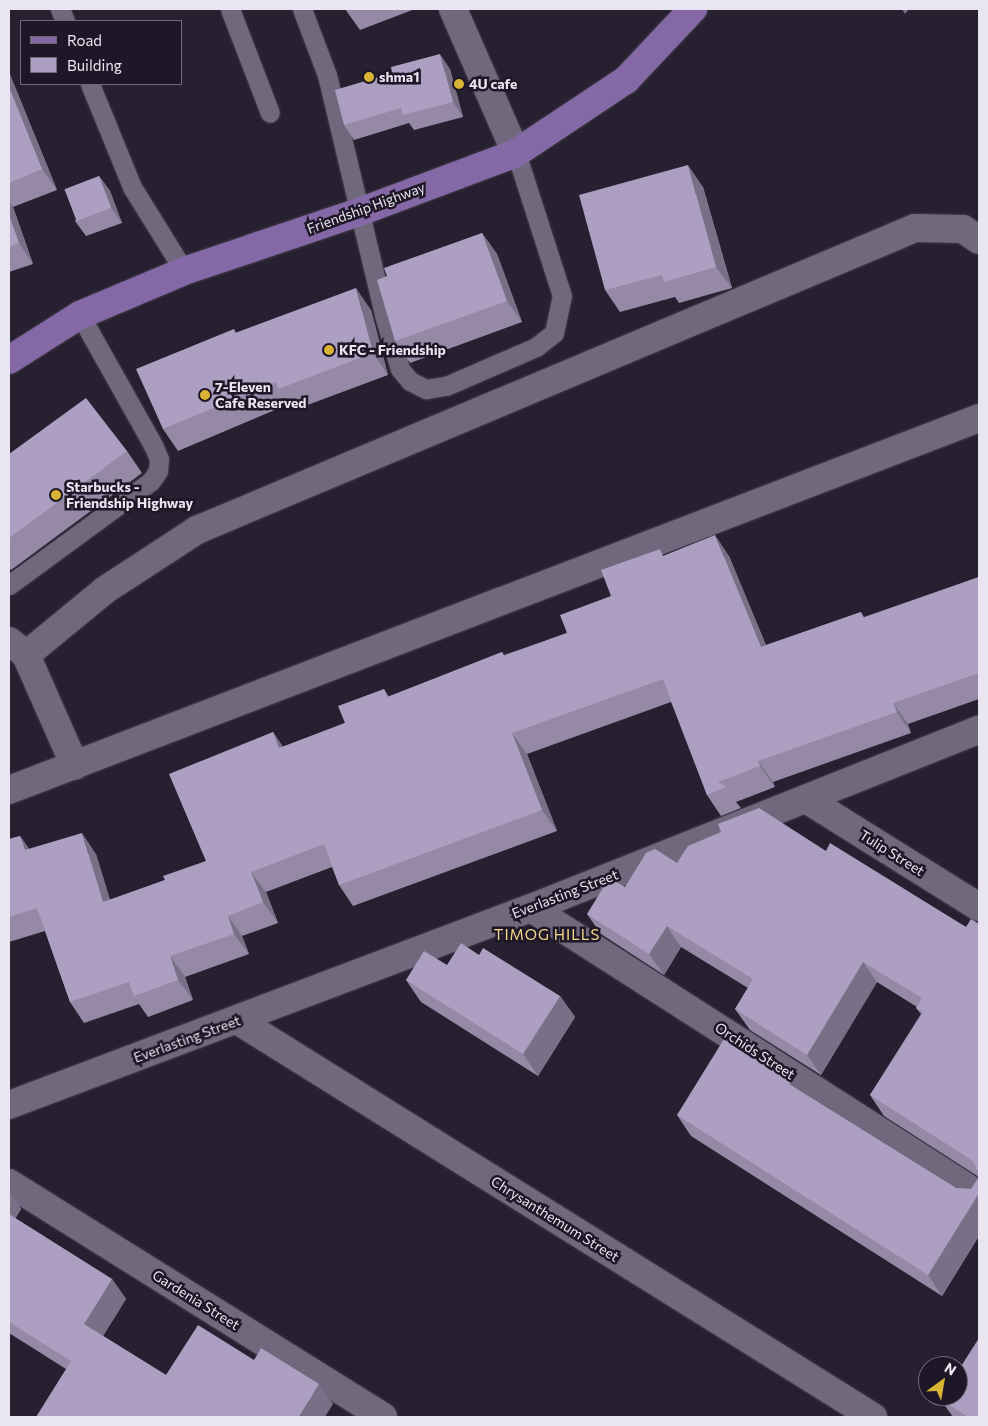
<!DOCTYPE html>
<style>
body{margin:0}
#map{position:relative;width:988px;height:1426px;overflow:hidden;background:#272031;font-family:Commissioner,sans-serif}
div>[style]{position:absolute}
[style*='--x']{left:calc(var(--x)*1px);top:calc(var(--y)*1px);width:calc(var(--w)*1px);rotate:calc(var(--a)*1deg)}
.roads{filter:drop-shadow(0 0 1px #443e4c) drop-shadow(0 0 1px #443e4c)}
.service>*{height:19px;margin:-9.5px;padding:0 9.5px;transform-origin:9.5px;border-radius:9.5px;background:#70687d}
.minor>*{height:28px;margin:-14px;padding:0 14px;transform-origin:14px;border-radius:14px;background:#70687d}
.primary>*{height:28px;margin:-14px;padding:0 14px;transform-origin:14px;border-radius:14px;background:#8469a6}
.wall>*{inset:0;background:#9589a6}
.shaded-wall>*{inset:0;background:#796f87}
.building>*{inset:0;background:#ad9fc1;transform-origin:0 0}
.dots>*{width:14px;height:14px;translate:-50% -50%;box-sizing:border-box;border:2px solid #1e1727;border-radius:50%}
span{translate:-50% -50%;white-space:nowrap;text-align:center;line-height:1.15;-webkit-text-stroke:5px #1e1727;paint-order:stroke}
.poi-label{font-size:14px;color:#e9e5f1;font-weight:700}
.left{translate:0 -50%;text-align:left}
.street-label{font-size:14px;color:#e9e5f1}
.neighbourhood-label{font-size:15px;color:#f2d88c;letter-spacing:1px}
.frame{position:absolute;inset:0;border:10px solid #e9e5f1;pointer-events:none}
.legend{position:absolute;left:20px;top:20px;width:162px;height:65px;box-sizing:border-box;background:#1e1727;border:1px solid #6f6978;margin:0;padding:6px 9px;list-style:none;font-size:15px;color:#e9e5f1}
.legend li{display:flex;align-items:center;gap:10px;height:25px}
.legend b{width:25px;border:1px solid #6f6978}
.north{position:absolute;left:918px;top:1356px;width:50px;height:50px;box-sizing:border-box;background:#1e1727;border:1px solid #6f6978;border-radius:50%;rotate:32deg;font-size:14px;font-weight:700;line-height:20px;text-align:center;color:#e9e5f1}
.north::after{content:'';display:block;margin:auto;width:18px;height:22px;background:#d9b334;clip-path:polygon(50% 0,100% 100%,50% 72%,0 100%)}
</style>
<div id="map">
<div class="roads">
<div class="service">
<i style="--x:60;--y:9;--w:13;--a:67"></i>
<i style="--x:230;--y:9;--w:111;--a:69"></i>
<i style="--x:302;--y:9;--w:71;--a:69.3"></i>
<i style="--x:327;--y:75;--w:247;--a:76.6"></i>
<i style="--x:384;--y:315;--w:56;--a:73.5"></i>
<i style="--x:400;--y:369;--w:16;--a:50"></i>
<i style="--x:410;--y:381;--w:18;--a:27"></i>
<i style="--x:426;--y:389;--w:20;--a:-9"></i>
<i style="--x:446;--y:386;--w:98;--a:-23.4"></i>
<i style="--x:536;--y:347;--w:23;--a:-38"></i>
<i style="--x:554;--y:333;--w:38;--a:-78"></i>
<i style="--x:562;--y:296;--w:150;--a:-107.8"></i>
<i style="--x:90;--y:84;--w:111;--a:67.8"></i>
<i style="--x:132;--y:187;--w:99;--a:58.2"></i>
<i style="--x:9;--y:585;--w:176;--a:-36.2"></i>
<i style="--x:151;--y:481;--w:12;--a:-55"></i>
<i style="--x:158;--y:471;--w:12;--a:-85"></i>
<i style="--x:159;--y:459;--w:15;--a:-113"></i>
<i style="--x:153;--y:445;--w:149;--a:-119.3"></i>
</div>
<div class="minor">
<i style="--x:453;--y:9;--w:157;--a:66.4"></i>
<i style="--x:9;--y:641;--w:22;--a:39"></i>
<i style="--x:26;--y:655;--w:121;--a:66.2"></i>
<i style="--x:26;--y:655;--w:102;--a:-39.4"></i>
<i style="--x:105;--y:590;--w:110;--a:-33.1"></i>
<i style="--x:197;--y:530;--w:779;--a:-22.81"></i>
<i style="--x:915;--y:228;--w:48;--a:1.2"></i>
<i style="--x:963;--y:229;--w:19;--a:35"></i>
<i style="--x:9;--y:790;--w:1039;--a:-20.98"></i>
<i style="--x:806;--y:799;--w:204;--a:32"></i>
<i style="--x:531;--y:908;--w:532;--a:32.64"></i>
<i style="--x:237;--y:1020;--w:750;--a:31.97"></i>
<i style="--x:9;--y:1105;--w:558;--a:-20.68"></i>
<i style="--x:531;--y:908;--w:482;--a:-21.7"></i>
<i style="--x:9;--y:1183;--w:441;--a:32"></i>
</div>
<div class="primary">
<i style="--x:9;--y:360;--w:84;--a:-32.4"></i>
<i style="--x:80;--y:315;--w:113;--a:-22.9"></i>
<i style="--x:184;--y:271;--w:188;--a:-18.6"></i>
<i style="--x:362;--y:211;--w:165;--a:-20.6"></i>
<i style="--x:516;--y:153;--w:132;--a:-33.6"></i>
<i style="--x:626;--y:80;--w:98;--a:-46.7"></i>
</div>
</div>
<div class="wall">
<i style="clip-path:polygon(345px 9px,415px 9px,360px 30px)"></i>
<i style="clip-path:polygon(450px 69px,463px 117px,414px 130px,409px 123px,354px 140px,344px 125px)"></i>
<i style="clip-path:polygon(9px 72px,57px 190px,13px 207px,33px 264px,9px 272px)"></i>
<i style="clip-path:polygon(99px 176px,110px 191px,122px 223px,86px 236px,75px 221px)"></i>
<i style="clip-path:polygon(703px 187px,732px 288px,679px 303px,675px 297px,620px 312px,605px 290px)"></i>
<i style="clip-path:polygon(482px 233px,497px 254px,522px 322px,410px 363px,395px 341px,387px 276px)"></i>
<i style="clip-path:polygon(371px 310px,388px 375px,294px 410px,289px 404px,178px 451px,163px 429px,234px 329px,236px 333px)"></i>
<i style="clip-path:polygon(127px 451px,142px 473px,11px 570px,9px 567px,9px 454px)"></i>
<i style="clip-path:polygon(664px 556px,729px 556px,766px 645px,861px 612px,864px 617px,979px 577px,979px 699px,908px 724px,911px 733px,773px 782px,775px 787px,736px 802px,741px 808px,721px 816px,707px 795px,671px 702px,527px 754px,557px 831px,353px 906px,339px 885px,332px 867px,266px 892px,278px 923px,242px 936px,249px 954px,185px 977px,193px 1000px,148px 1017px,139px 1004px,84px 1023px,70px 1002px,45px 931px,9px 942px,9px 839px,20px 836px,29px 849px,96px 854px,110px 900px,165px 880px,206px 861px,273px 732px,283px 747px,345px 723px,384px 689px,389px 697px,502px 652px,504px 655px,567px 633px,611px 596px)"></i>
<i style="clip-path:polygon(826px 851px,966px 927px,979px 924px,979px 1177px,884px 1116px,870px 1095px,921px 1014px,916px 1008px,917px 1007px,877px 982px,821px 1075px,750px 1030px,735px 1009px,748px 988px,681px 947px,664px 975px,601px 934px,587px 914px,625px 887px,677px 863px)"></i>
<i style="clip-path:polygon(479px 955px,560px 996px,575px 1017px,538px 1076px,421px 1002px,406px 980px,447px 965px)"></i>
<i style="clip-path:polygon(796px 1089px,956px 1188px,971px 1189px,979px 1177px,979px 1236px,942px 1296px,691px 1136px,677px 1115px)"></i>
<i style="clip-path:polygon(9px 1191px,21px 1209px,15px 1219px,112px 1279px,126px 1299px,103px 1336px,166px 1375px,254px 1360px,333px 1404px,66px 1369px,9px 1333px)"></i>
<i style="clip-path:polygon(940px 1399px,979px 1417px,953px 1417px)"></i>
</div>
<div class="shaded-wall">
<i style="clip-path:polygon(902px 9px,909px 9px,905px 14px)"></i>
<i style="clip-path:polygon(440px 54px,450px 69px,463px 117px,453px 102px)"></i>
<i style="clip-path:polygon(9px 72px,57px 190px,42px 169px,9px 87px)"></i>
<i style="clip-path:polygon(688px 165px,703px 187px,732px 288px,716px 267px)"></i>
<i style="clip-path:polygon(99px 176px,110px 191px,122px 223px,111px 208px)"></i>
<i style="clip-path:polygon(9px 201px,13px 207px,33px 264px,19px 243px,9px 215px)"></i>
<i style="clip-path:polygon(482px 233px,497px 254px,522px 322px,507px 301px)"></i>
<i style="clip-path:polygon(356px 288px,371px 310px,388px 375px,373px 353px)"></i>
<i style="clip-path:polygon(715px 535px,729px 556px,775px 668px,761px 647px)"></i>
<i style="clip-path:polygon(893px 703px,908px 724px,911px 733px,897px 712px)"></i>
<i style="clip-path:polygon(273px 732px,287px 753px,279px 748px)"></i>
<i style="clip-path:polygon(512px 733px,527px 754px,557px 831px,542px 810px)"></i>
<i style="clip-path:polygon(758px 761px,773px 782px,775px 787px,760px 766px)"></i>
<i style="clip-path:polygon(82px 833px,96px 854px,117px 923px,103px 902px)"></i>
<i style="clip-path:polygon(20px 836px,35px 857px,25px 850px)"></i>
<i style="clip-path:polygon(251px 872px,266px 892px,278px 923px,263px 902px)"></i>
<i style="clip-path:polygon(228px 916px,242px 936px,249px 954px,234px 934px)"></i>
<i style="clip-path:polygon(667px 926px,681px 947px,664px 975px,649px 954px)"></i>
<i style="clip-path:polygon(170px 956px,185px 977px,193px 1000px,178px 980px)"></i>
<i style="clip-path:polygon(863px 962px,877px 982px,821px 1075px,807px 1055px)"></i>
<i style="clip-path:polygon(560px 996px,575px 1017px,538px 1076px,523px 1054px)"></i>
<i style="clip-path:polygon(791px 1082px,805px 1102px,789px 1084px)"></i>
<i style="clip-path:polygon(9px 1191px,21px 1209px,10px 1227px,9px 1225px)"></i>
<i style="clip-path:polygon(979px 1193px,979px 1236px,942px 1296px,928px 1275px)"></i>
<i style="clip-path:polygon(112px 1279px,126px 1299px,98px 1344px,84px 1324px)"></i>
<i style="clip-path:polygon(319px 1384px,333px 1404px,325px 1417px,299px 1417px)"></i>
</div>
<div class="building">
<i style="clip-path:polygon(440px 54px,453px 102px,403px 115px,401px 108px,344px 125px,335px 90px,392px 73px,391px 67px)"></i>
<i style="clip-path:polygon(9px 87px,42px 169px,9px 183px)"></i>
<i style="clip-path:polygon(688px 165px,716px 267px,664px 282px,662px 275px,605px 290px,579px 195px)"></i>
<i style="left:99px;top:176px;width:34px;height:37px;rotate:69deg"></i>
<i style="clip-path:polygon(9px 215px,19px 243px,9px 247px)"></i>
<i style="clip-path:polygon(482px 233px,507px 301px,395px 341px,377px 280px,387px 276px,384px 268px)"></i>
<i style="clip-path:polygon(356px 288px,373px 353px,278px 389px,276px 382px,163px 429px,136px 369px,234px 329px,235px 333px)"></i>
<i style="clip-path:polygon(86px 398px,127px 451px,9px 538px,9px 454px)"></i>
<i style="clip-path:polygon(715px 535px,761px 647px,861px 612px,863px 618px,979px 577px,979px 673px,893px 703px,897px 712px,758px 761px,760px 766px,718px 782px,726px 787px,707px 795px,663px 679px,512px 733px,542px 810px,339px 885px,324px 844px,251px 872px,263px 902px,228px 916px,234px 934px,170px 956px,178px 980px,134px 996px,129px 982px,70px 1002px,37px 908px,9px 917px,9px 839px,20px 836px,25px 850px,82px 833px,103px 902px,165px 880px,163px 876px,206px 861px,169px 774px,273px 732px,279px 748px,345px 723px,338px 706px,384px 689px,387px 697px,502px 652px,504px 656px,567px 633px,560px 615px,611px 596px,601px 570px,660px 549px,663px 556px)"></i>
<i style="clip-path:polygon(759px 808px,826px 851px,830px 843px,966px 927px,971px 919px,979px 924px,979px 1174px,973px 1161px,870px 1095px,923px 1012px,916px 1008px,922px 998px,863px 962px,807px 1055px,735px 1009px,753px 979px,667px 926px,649px 954px,587px 914px,609px 878px,625px 887px,646px 853px,655px 849px,677px 863px,688px 846px,721px 832px,718px 824px)"></i>
<i style="clip-path:polygon(461px 943px,479px 955px,483px 948px,560px 996px,523px 1054px,406px 980px,424px 951px,447px 965px)"></i>
<i style="clip-path:polygon(724px 1039px,791px 1082px,789px 1084px,956px 1188px,971px 1189px,979px 1177px,979px 1193px,928px 1275px,677px 1115px)"></i>
<i style="clip-path:polygon(9px 1214px,112px 1279px,84px 1324px,166px 1375px,198px 1325px,254px 1360px,261px 1348px,319px 1384px,299px 1417px,36px 1417px,71px 1361px,9px 1322px)"></i>
<i style="clip-path:polygon(979px 1338px,979px 1417px,968px 1417px,940px 1399px,942px 1396px,958px 1396px,958px 1371px)"></i>
</div>
<div class="dots">
<i style="left:369px;top:77px;background:#d9b334"></i>
<i style="left:459px;top:84px;background:#d9b334"></i>
<i style="left:329px;top:350px;background:#d9b334"></i>
<i style="left:205px;top:395px;background:#d9b334"></i>
<i style="left:56px;top:495px;background:#d9b334"></i>
</div>
<div class="poi-label">
<span class="left" style="left:379px;top:77px">shma1</span>
<span class="left" style="left:469px;top:84px">4U cafe</span>
<span class="left" style="left:339px;top:350px">KFC - Friendship</span>
<span class="left" style="left:215px;top:395px">7-Eleven<br>Cafe Reserved</span>
<span class="left" style="left:66px;top:495px">Starbucks -<br>Friendship Highway</span>
</div>
<div class="street-label">
<span style="left:366px;top:208px;rotate:-20deg">Friendship Highway</span>
<span style="left:892px;top:853px;rotate:32deg">Tulip Street</span>
<span style="left:565px;top:894px;rotate:-21deg">Everlasting Street</span>
<span style="left:187px;top:1039px;rotate:-20deg">Everlasting Street</span>
<span style="left:755px;top:1051px;rotate:33deg">Orchids Street</span>
<span style="left:555px;top:1219px;rotate:32deg">Chrysanthemum Street</span>
<span style="left:196px;top:1300px;rotate:32deg">Gardenia Street</span>
</div>
<div class="neighbourhood-label">
<span style="left:547px;top:935px">TIMOG HILLS</span>
</div>
<div class="frame"></div>
<ul class="legend">
<li><b style="height:6px;background:#8469a6"></b>Road</li>
<li><b style="height:14px;background:#ad9fc1"></b>Building</li>
</ul>
<div class="north">N</div>
</div>
